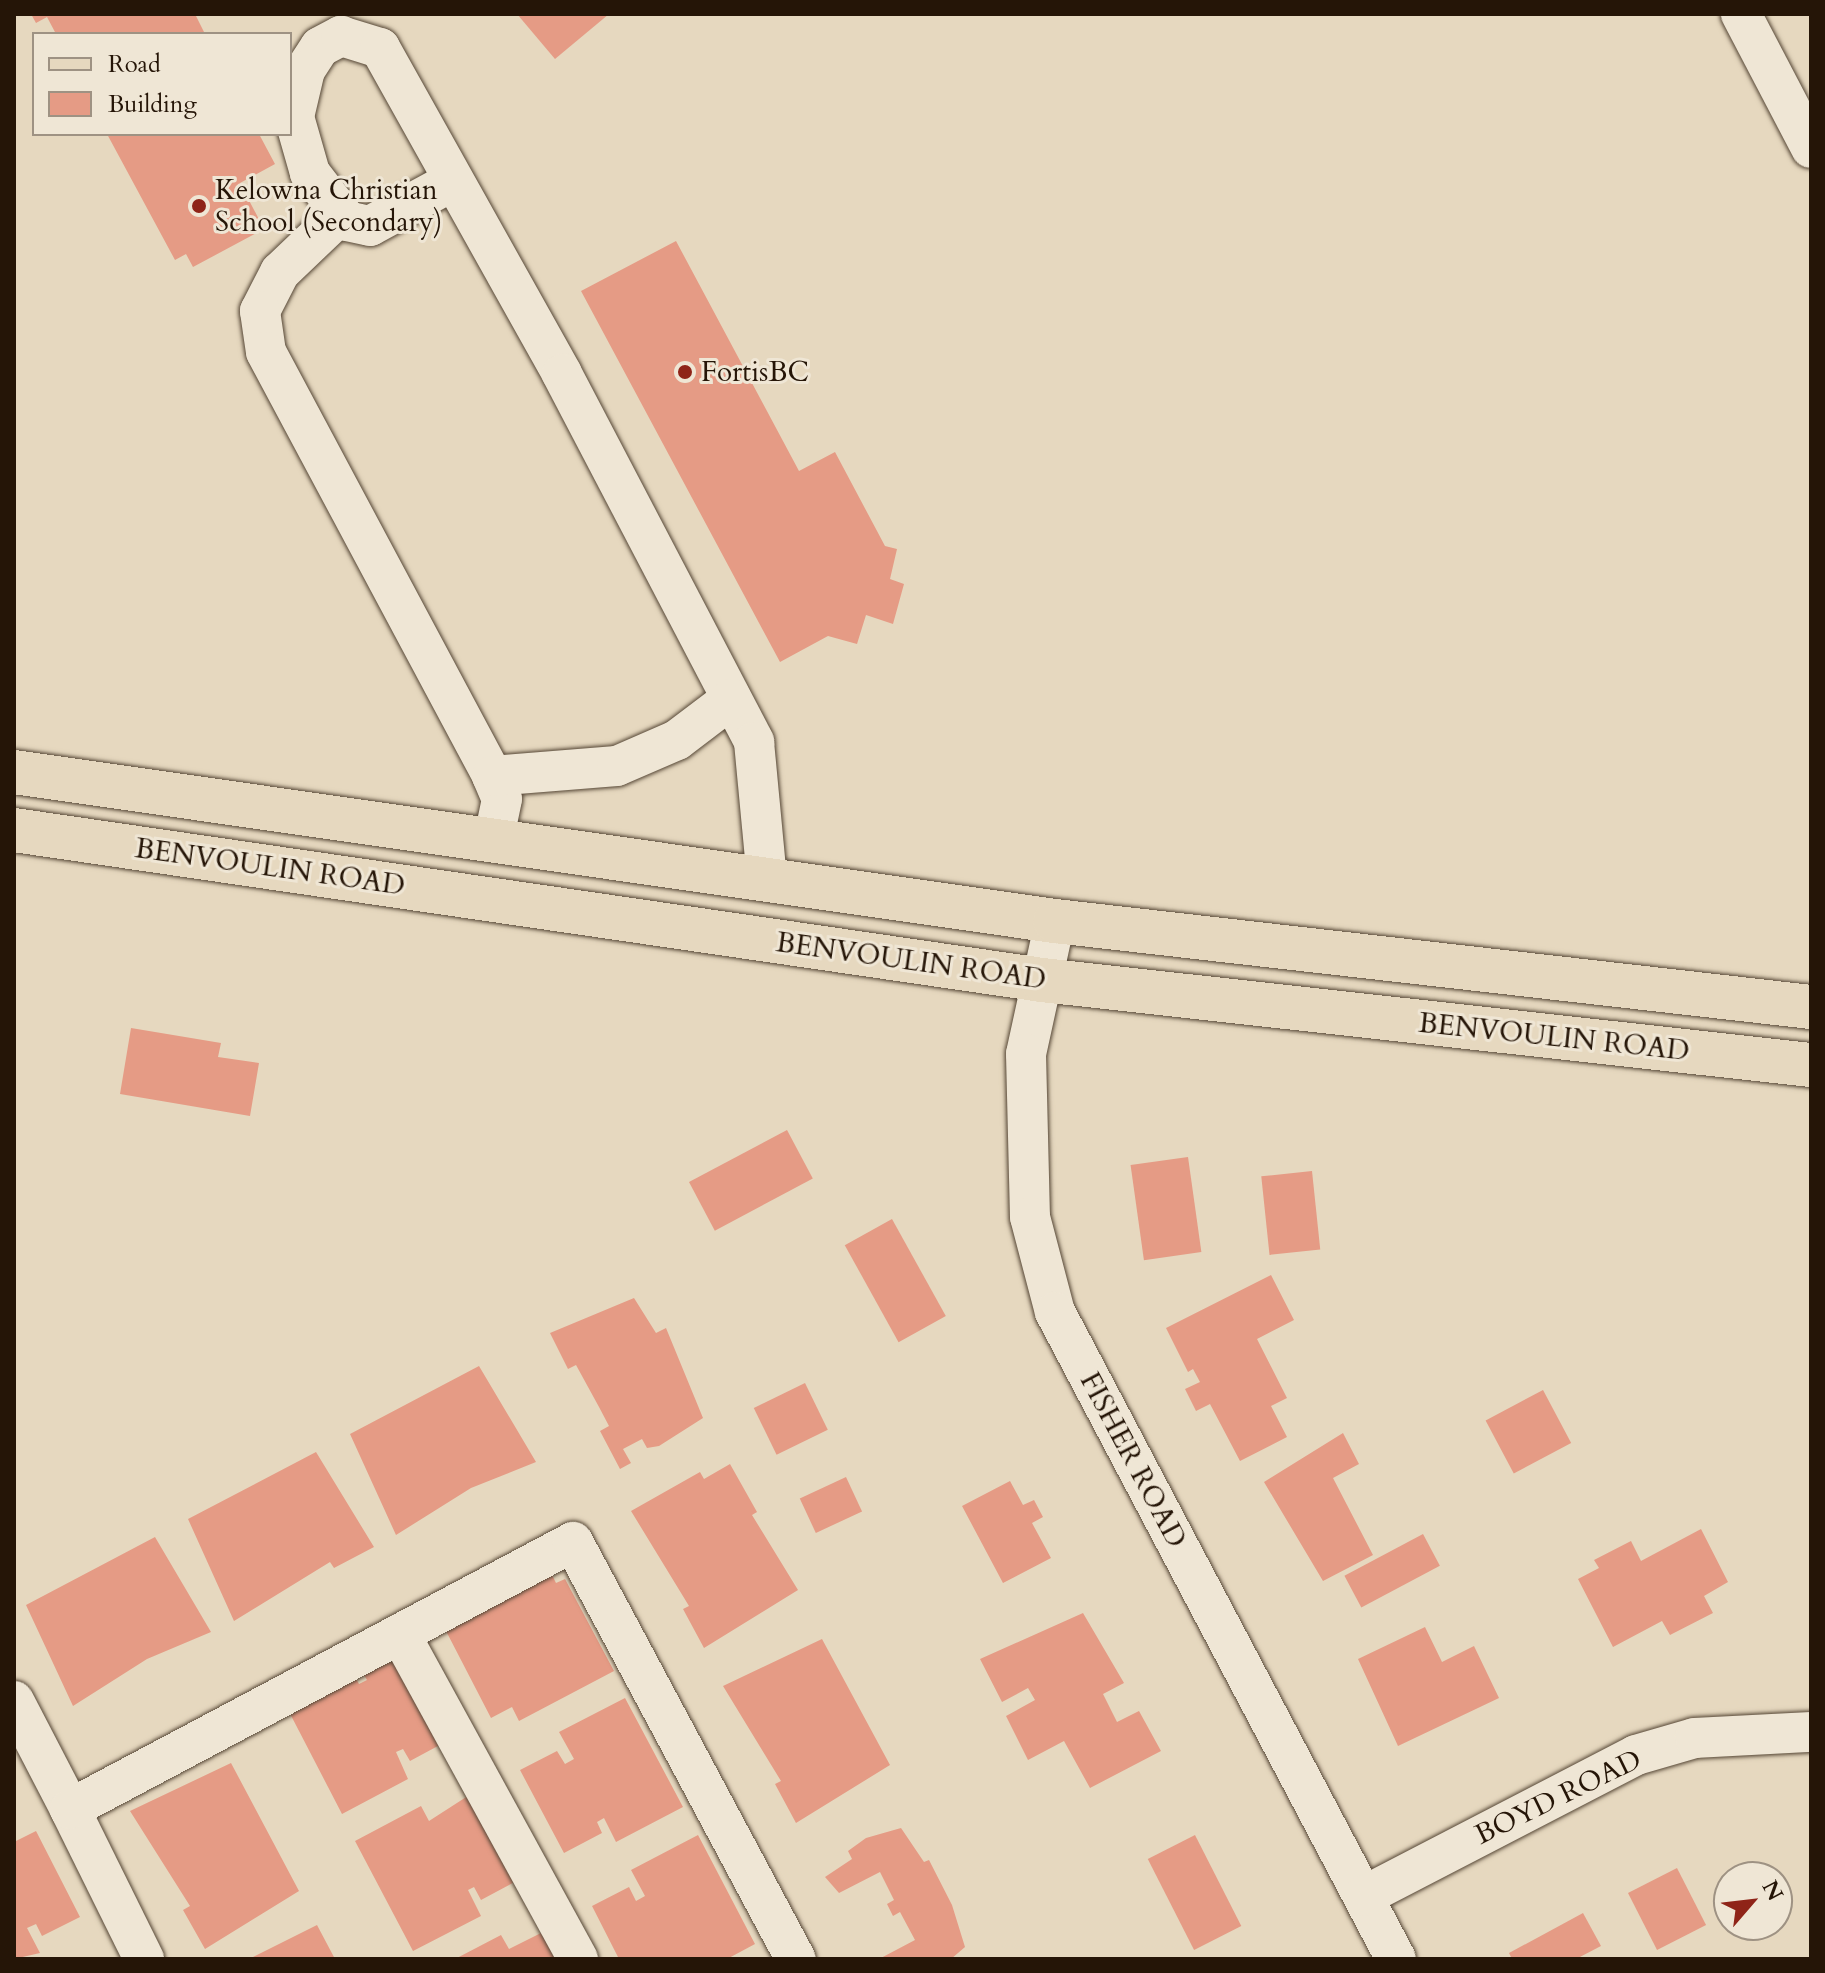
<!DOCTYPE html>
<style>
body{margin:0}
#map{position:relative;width:1825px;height:1973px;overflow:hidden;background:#e6d8bf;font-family:Cardo,serif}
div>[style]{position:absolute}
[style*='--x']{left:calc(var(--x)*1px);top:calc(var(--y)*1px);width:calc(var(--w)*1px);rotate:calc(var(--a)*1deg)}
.building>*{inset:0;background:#e59b85;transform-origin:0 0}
.roads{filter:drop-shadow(0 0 2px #554635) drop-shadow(0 0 2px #554635)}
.minor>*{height:40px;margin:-20px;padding:0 20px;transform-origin:20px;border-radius:20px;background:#efe6d5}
.major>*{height:44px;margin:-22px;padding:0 22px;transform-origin:22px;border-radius:22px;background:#e6d8bf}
.dots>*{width:22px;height:22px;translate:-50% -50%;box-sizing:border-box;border:4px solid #efe6d5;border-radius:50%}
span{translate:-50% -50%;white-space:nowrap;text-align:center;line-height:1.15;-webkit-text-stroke:6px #efe6d5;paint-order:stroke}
.poi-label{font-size:28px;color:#251507}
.left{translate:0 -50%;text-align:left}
.street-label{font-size:28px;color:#251507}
.frame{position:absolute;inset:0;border:16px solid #251507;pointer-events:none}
.legend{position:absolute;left:32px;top:32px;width:260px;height:104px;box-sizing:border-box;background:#efe6d5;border:2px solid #9e9283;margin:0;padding:10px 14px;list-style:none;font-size:24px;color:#251507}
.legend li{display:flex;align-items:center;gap:16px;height:40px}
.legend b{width:40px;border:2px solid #9e9283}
.north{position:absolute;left:1713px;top:1861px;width:80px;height:80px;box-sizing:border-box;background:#efe6d5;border:2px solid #9e9283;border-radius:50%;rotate:62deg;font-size:22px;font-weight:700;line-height:32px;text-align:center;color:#251507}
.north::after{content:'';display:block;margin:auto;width:28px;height:36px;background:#8f2418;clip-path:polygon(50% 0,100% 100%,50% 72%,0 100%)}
</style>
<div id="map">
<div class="building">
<i style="clip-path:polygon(31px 14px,195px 14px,205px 34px,56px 34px,47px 17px,36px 23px)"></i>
<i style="clip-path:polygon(517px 14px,609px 14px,555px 59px)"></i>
<i style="clip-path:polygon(107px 134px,259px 134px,275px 164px,240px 183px,264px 229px,193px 267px,186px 254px,175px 260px)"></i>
<i style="clip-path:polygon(676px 241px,799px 471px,835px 452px,885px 546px,897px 549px,890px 579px,904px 584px,893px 624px,866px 615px,857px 644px,828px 636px,780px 662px,581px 291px)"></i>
<i style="clip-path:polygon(131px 1028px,221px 1043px,218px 1057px,259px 1063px,250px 1116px,120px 1094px)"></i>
<i style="left:787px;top:1130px;width:55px;height:111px;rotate:62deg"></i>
<i style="left:1188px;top:1157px;width:96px;height:58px;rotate:82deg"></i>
<i style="left:1312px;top:1171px;width:79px;height:51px;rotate:84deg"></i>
<i style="left:892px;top:1219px;width:111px;height:54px;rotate:61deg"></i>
<i style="clip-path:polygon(1271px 1275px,1294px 1320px,1257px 1339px,1287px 1398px,1271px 1406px,1287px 1437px,1240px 1461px,1210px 1404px,1196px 1411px,1185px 1389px,1200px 1382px,1193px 1369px,1188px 1372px,1166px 1328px)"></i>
<i style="clip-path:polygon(634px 1298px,656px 1333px,666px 1328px,703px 1418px,659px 1446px,647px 1448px,642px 1439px,623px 1449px,631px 1463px,620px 1469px,600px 1431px,609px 1426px,599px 1407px,576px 1365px,568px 1369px,550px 1333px)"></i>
<i style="clip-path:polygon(479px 1366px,536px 1462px,471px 1488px,396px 1535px,350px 1434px)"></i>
<i style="left:805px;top:1383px;width:52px;height:57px;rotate:64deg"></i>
<i style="left:1543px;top:1390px;width:60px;height:65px;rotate:62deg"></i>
<i style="clip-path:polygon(1343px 1433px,1359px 1464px,1333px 1478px,1373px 1555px,1323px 1581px,1264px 1482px)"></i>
<i style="clip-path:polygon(316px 1452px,374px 1547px,334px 1568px,330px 1562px,234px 1621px,188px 1519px)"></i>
<i style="clip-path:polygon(730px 1464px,757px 1512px,752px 1515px,798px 1590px,704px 1648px,683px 1609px,689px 1606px,631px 1511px,700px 1472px,704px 1479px)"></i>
<i style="left:846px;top:1477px;width:38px;height:51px;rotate:65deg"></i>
<i style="clip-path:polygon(1010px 1481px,1023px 1505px,1034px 1500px,1043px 1517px,1032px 1523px,1051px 1558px,1003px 1583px,962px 1506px)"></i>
<i style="clip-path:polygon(1701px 1529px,1728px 1582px,1704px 1596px,1713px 1613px,1670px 1635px,1662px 1621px,1613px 1647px,1578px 1579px,1599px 1568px,1594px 1560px,1631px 1541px,1641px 1561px)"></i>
<i style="left:1423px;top:1534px;width:36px;height:89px;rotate:62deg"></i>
<i style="clip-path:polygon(155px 1537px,211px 1632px,147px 1659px,73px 1706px,26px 1605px)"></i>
<i style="clip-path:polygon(545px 1561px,556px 1583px,565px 1579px,614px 1671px,519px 1721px,512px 1707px,491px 1718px,446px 1631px)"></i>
<i style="clip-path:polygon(1083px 1613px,1124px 1683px,1103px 1694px,1117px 1722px,1139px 1711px,1161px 1751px,1090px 1788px,1064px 1741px,1028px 1760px,1006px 1716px,1035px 1700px,1028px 1688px,1002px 1702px,980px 1659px)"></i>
<i style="clip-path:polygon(1425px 1627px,1442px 1662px,1474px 1646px,1499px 1698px,1398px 1746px,1358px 1659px)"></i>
<i style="clip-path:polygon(822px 1639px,890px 1765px,796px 1823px,775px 1784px,781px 1781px,723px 1686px)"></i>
<i style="clip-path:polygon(404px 1655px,449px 1740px,410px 1761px,403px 1749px,396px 1752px,408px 1779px,342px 1814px,284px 1702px,350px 1668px,359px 1684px,367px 1680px,364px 1675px)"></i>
<i style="clip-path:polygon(625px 1698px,683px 1807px,616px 1842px,604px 1818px,597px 1822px,602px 1833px,564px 1853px,520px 1770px,557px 1751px,565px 1764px,574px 1759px,559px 1732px)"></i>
<i style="clip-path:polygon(231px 1763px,299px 1891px,205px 1949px,183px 1910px,190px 1906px,130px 1811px)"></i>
<i style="clip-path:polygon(474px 1792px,520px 1879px,481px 1900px,474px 1887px,468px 1890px,481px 1916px,413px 1951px,355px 1841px,421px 1806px,429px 1821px)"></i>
<i style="clip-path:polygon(901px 1828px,924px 1862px,929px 1860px,952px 1905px,965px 1947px,951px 1959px,879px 1959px,915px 1940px,900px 1912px,893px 1916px,887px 1904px,894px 1900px,880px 1872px,839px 1893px,825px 1877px,852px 1859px,848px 1851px,866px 1838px)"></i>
<i style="clip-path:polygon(36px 1831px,80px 1917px,42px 1936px,36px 1924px,27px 1928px,40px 1953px,14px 1959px,14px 1842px)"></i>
<i style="clip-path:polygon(698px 1835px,755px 1944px,727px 1959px,619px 1959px,592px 1906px,629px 1887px,636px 1901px,645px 1896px,631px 1870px)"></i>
<i style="left:1195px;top:1835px;width:102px;height:53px;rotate:63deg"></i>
<i style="left:1677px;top:1868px;width:64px;height:55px;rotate:63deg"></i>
<i style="clip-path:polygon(1583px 1913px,1601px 1946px,1576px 1959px,1512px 1959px,1509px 1953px)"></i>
<i style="clip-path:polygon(317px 1925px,335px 1959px,240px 1959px,253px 1957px)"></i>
<i style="clip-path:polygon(549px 1929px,564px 1959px,455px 1959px,501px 1935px,509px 1949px)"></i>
</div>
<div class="roads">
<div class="minor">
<i style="--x:1741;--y:14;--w:151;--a:62.4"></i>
<i style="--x:451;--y:182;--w:92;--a:151.5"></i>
<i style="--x:370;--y:226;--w:24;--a:-168"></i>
<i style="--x:347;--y:221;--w:61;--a:-127.6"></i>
<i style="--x:310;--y:173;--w:58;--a:-105.9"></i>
<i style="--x:294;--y:117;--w:48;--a:-76.8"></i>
<i style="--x:305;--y:70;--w:27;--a:-57"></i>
<i style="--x:320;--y:47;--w:24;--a:-28"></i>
<i style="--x:341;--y:36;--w:41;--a:17.1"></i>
<i style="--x:380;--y:48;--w:373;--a:60.8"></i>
<i style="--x:562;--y:374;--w:415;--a:62.4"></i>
<i style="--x:754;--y:742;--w:138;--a:84.6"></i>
<i style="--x:341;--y:214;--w:84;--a:136.4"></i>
<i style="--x:280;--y:272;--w:44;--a:117.1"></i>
<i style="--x:260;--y:311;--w:41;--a:81.7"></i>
<i style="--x:266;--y:352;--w:480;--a:61.9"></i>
<i style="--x:492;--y:776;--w:25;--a:67"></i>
<i style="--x:502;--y:799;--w:44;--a:101.8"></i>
<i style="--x:492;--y:776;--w:125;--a:-4.6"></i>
<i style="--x:617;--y:766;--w:65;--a:-23.4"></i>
<i style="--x:677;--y:740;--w:68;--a:-37.2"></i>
<i style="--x:1055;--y:921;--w:136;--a:102.3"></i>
<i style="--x:1026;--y:1054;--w:163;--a:88.6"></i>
<i style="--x:1030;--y:1217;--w:98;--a:75.3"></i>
<i style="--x:1055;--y:1312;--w:731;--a:62.21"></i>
<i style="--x:400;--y:1634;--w:371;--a:61.3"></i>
<i style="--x:14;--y:1701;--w:122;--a:62.6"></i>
<i style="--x:1364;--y:1896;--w:306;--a:-27.4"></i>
<i style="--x:1636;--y:1755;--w:61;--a:-16.1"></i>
<i style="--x:1695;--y:1738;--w:116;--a:-3"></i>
<i style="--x:144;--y:1959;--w:167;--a:-116.3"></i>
<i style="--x:70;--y:1809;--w:569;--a:-27.96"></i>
<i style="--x:573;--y:1542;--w:473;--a:61.9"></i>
</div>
<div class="major">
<i style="--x:14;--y:772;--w:1052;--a:8.15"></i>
<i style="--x:1055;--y:921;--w:761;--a:6.49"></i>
<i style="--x:14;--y:830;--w:1039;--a:8.3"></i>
<i style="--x:1042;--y:980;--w:774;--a:6.31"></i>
</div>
</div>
<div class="dots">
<i style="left:199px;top:206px;background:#8f2418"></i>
<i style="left:685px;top:372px;background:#8f2418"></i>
</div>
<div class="poi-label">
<span class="left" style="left:215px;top:206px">Kelowna Christian<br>School (Secondary)</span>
<span class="left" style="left:701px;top:372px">FortisBC</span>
</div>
<div class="street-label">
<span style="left:270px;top:867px;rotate:8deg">BENVOULIN ROAD</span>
<span style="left:911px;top:961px;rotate:8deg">BENVOULIN ROAD</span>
<span style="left:1554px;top:1037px;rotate:6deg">BENVOULIN ROAD</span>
<span style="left:1133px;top:1460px;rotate:62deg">FISHER ROAD</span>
<span style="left:1558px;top:1797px;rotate:-26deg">BOYD ROAD</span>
</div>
<div class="frame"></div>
<ul class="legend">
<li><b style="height:10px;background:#e6d8bf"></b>Road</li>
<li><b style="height:22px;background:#e59b85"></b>Building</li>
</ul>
<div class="north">N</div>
</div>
